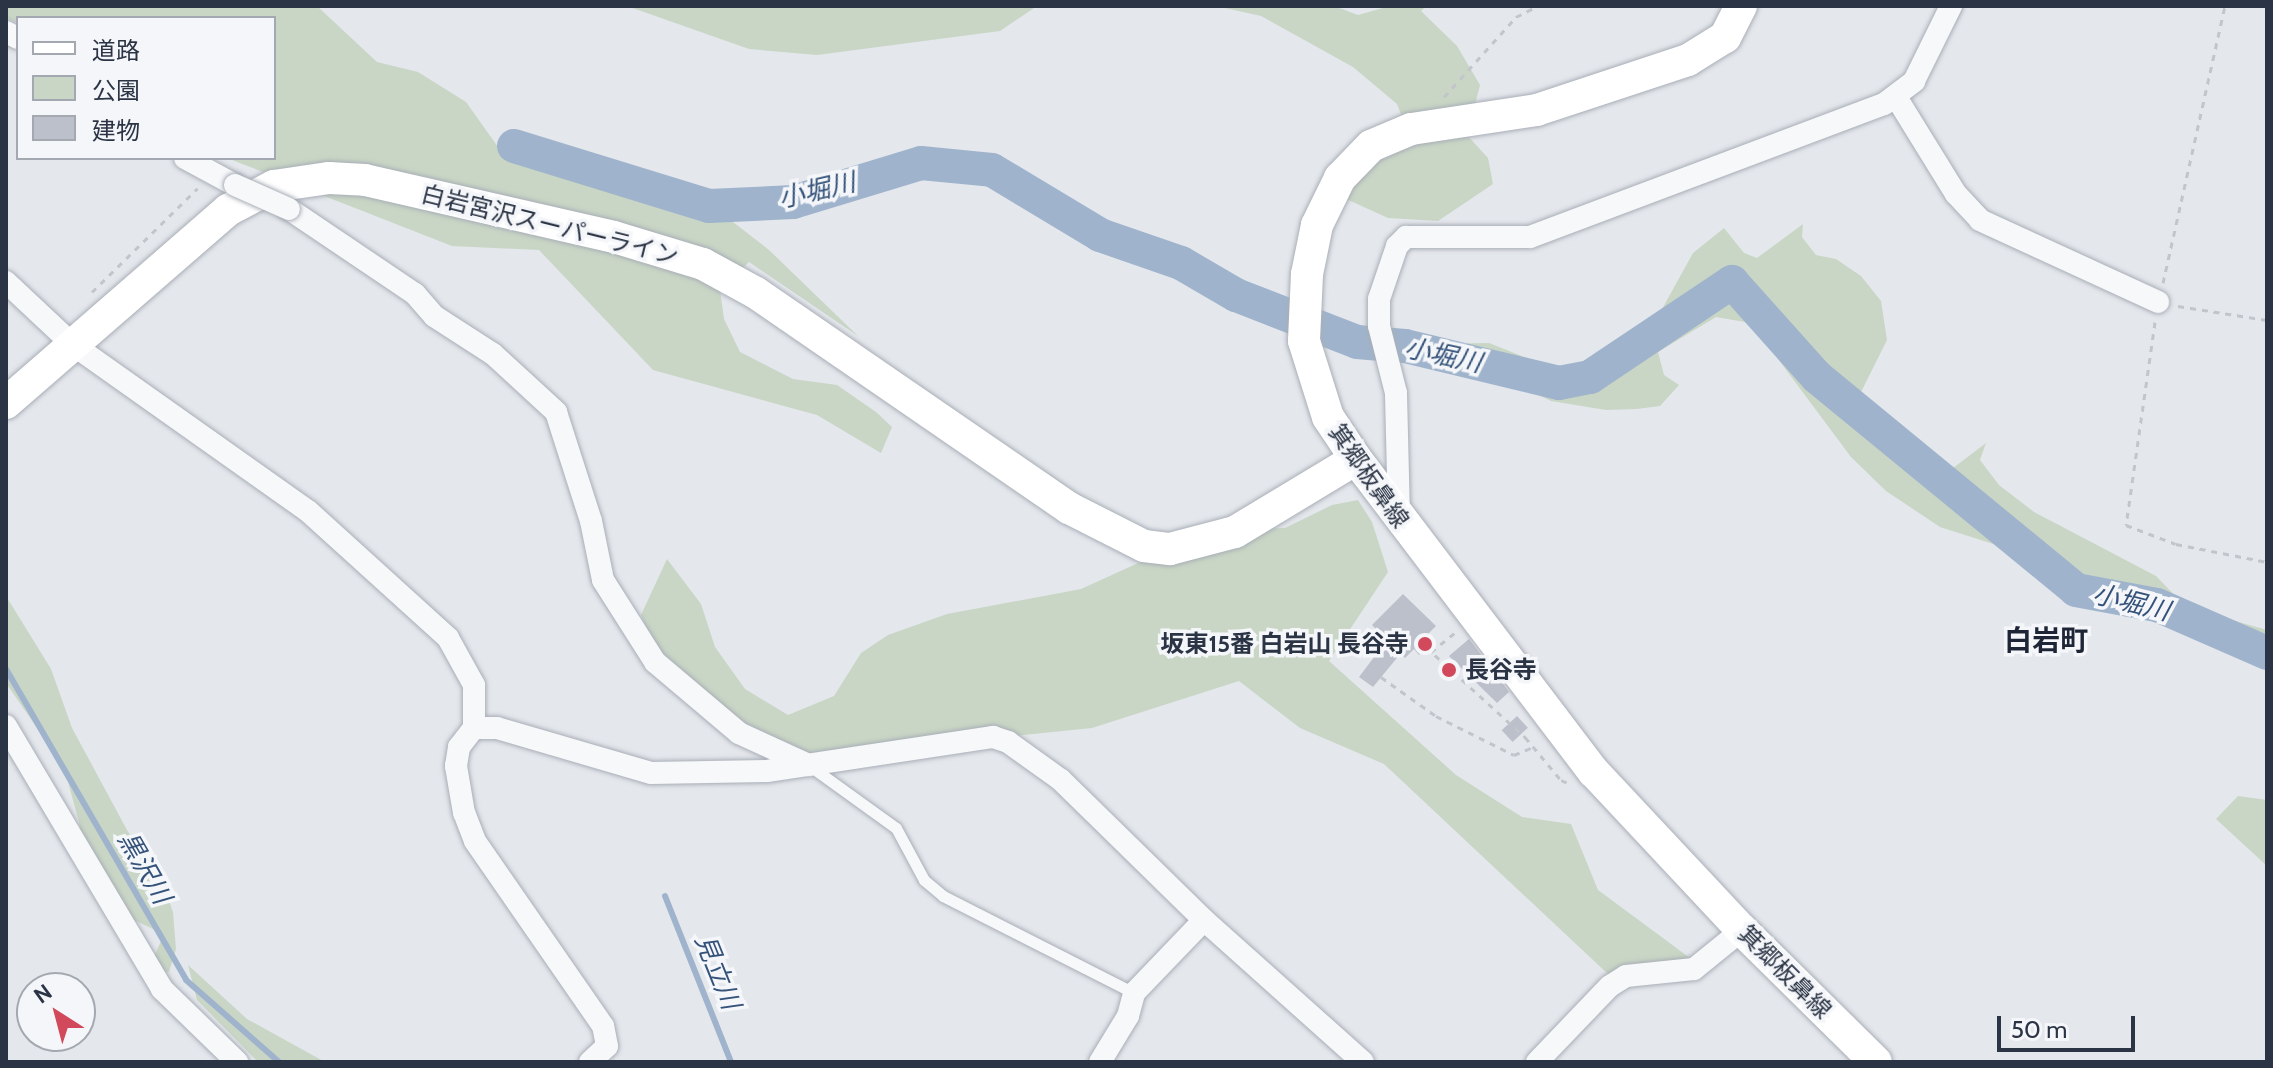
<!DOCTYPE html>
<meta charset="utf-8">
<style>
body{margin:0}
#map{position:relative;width:2273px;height:1068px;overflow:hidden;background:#e4e7ec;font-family:Cabin,"Noto Sans JP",sans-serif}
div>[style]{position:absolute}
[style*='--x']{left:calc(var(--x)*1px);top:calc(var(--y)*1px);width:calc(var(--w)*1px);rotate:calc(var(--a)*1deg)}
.green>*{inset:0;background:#c9d6c5}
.stream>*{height:6px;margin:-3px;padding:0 3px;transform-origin:3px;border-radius:3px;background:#9fb4cc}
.river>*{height:34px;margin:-17px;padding:0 17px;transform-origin:17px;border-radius:17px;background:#9fb4cc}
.building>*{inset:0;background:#bbc0ca;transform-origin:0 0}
.path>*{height:3px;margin-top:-1.5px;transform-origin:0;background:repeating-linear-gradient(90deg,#c2c5cb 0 6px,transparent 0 12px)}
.roads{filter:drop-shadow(0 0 2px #a9aeb7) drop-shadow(0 0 2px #a9aeb7)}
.lane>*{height:11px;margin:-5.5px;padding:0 5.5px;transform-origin:5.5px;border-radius:5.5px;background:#f7f8fa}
.street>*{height:22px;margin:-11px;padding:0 11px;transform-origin:11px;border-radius:11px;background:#f7f8fa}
.secondary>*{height:32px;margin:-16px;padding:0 16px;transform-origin:16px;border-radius:16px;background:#fff}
.bridges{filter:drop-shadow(0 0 2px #a9aeb7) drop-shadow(0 0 2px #a9aeb7)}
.street-bridge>*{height:22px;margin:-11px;padding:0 11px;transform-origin:11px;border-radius:11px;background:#f7f8fa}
.dots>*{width:22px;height:22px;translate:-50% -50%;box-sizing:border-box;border:4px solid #f4f6f9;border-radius:50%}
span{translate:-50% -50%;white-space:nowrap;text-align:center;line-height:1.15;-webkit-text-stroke:7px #f4f6f9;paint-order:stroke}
.street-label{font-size:24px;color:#2b3445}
.poi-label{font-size:24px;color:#2b3445;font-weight:700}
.right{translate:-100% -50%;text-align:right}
.left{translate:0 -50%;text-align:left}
.water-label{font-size:26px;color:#34527a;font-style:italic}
.quarter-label{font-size:28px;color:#1d2536;font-weight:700}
.frame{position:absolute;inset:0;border:8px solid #2b3445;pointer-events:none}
.legend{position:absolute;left:16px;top:16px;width:260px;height:144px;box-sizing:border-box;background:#f4f6f9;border:2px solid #a4a8b1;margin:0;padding:10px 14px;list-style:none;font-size:24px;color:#2b3445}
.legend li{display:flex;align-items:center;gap:16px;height:40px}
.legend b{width:40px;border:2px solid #a4a8b1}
.north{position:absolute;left:16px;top:972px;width:80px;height:80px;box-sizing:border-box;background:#f4f6f9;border:2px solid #a4a8b1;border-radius:50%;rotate:324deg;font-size:22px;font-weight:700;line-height:32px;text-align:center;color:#2b3445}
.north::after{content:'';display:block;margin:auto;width:28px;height:36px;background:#d1495b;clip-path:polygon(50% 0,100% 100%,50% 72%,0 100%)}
.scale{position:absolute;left:1997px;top:1016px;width:138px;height:36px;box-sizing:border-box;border:4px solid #2b3445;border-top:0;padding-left:10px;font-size:24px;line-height:28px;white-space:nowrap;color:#2b3445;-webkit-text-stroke:6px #f4f6f9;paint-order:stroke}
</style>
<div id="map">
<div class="green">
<i style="clip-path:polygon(6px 6px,317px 6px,377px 62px,418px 72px,466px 102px,503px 154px,733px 222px,769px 250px,858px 336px,749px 262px,720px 290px,724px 319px,740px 352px,793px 379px,837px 385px,876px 412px,892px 427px,881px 453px,817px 415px,653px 370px,539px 250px,452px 246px,227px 158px,274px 158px,274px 18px,18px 18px,18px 23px,6px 18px)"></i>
<i style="clip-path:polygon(627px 6px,1037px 6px,1000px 31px,817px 55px,749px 49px)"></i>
<i style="clip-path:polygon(1216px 6px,1334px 6px,1358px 15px,1390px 6px,1426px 6px,1421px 11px,1457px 46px,1480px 85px,1467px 135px,1488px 158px,1493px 184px,1438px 221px,1388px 218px,1344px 198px,1374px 162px,1411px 140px,1397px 104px,1353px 67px,1261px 16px)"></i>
<i style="clip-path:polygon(1803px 224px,1802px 237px,1816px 255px,1836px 259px,1861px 276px,1881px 301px,1887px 340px,1861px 392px,1940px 478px,1986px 443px,1980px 460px,1999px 485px,2034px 512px,2156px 576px,2186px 607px,2267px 630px,2267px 661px,2176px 621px,2118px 608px,2037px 558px,1940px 527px,1886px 491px,1851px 457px,1766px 343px,1745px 322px,1716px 317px,1658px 352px,1664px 375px,1679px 385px,1660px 406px,1637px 409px,1606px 410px,1551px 401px,1528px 390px,1435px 368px,1420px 354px,1435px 344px,1489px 343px,1552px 368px,1585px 368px,1656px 320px,1693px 253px,1724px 228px,1744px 253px,1757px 258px)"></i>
<i style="clip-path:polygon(1358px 500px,1372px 522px,1388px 572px,1329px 661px,1456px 775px,1522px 817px,1571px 824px,1598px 890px,1690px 958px,1609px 975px,1384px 764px,1300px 728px,1239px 681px,1092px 728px,811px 757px,747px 729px,660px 658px,641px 615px,667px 559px,701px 604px,715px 647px,745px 689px,788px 715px,834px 696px,861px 653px,888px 635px,947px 614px,1081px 589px,1147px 559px,1259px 529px,1285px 528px,1332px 505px)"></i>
<i style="clip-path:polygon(6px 596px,51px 669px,72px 728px,127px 830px,164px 887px,173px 912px,176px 949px,169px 972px,146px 975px,161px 941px,155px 930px,115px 911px,78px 861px,80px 826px,64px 767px,6px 683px)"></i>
<i style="clip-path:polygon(2238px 796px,2267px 800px,2267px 866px,2216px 819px)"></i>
<i style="clip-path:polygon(188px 965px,247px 1019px,325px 1062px,258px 1062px,197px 1000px)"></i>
</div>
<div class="stream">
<i style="--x:6;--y:669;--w:359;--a:59.9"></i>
<i style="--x:186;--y:980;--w:124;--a:41.4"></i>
<i style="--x:665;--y:896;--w:179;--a:68.3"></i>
</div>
<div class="river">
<i style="--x:514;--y:146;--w:204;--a:17.1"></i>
<i style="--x:709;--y:206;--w:84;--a:-2.7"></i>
<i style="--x:793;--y:202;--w:134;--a:-16.9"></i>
<i style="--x:921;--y:163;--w:71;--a:5.6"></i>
<i style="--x:992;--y:170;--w:126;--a:31"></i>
<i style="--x:1100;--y:235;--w:86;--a:19.1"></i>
<i style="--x:1181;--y:263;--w:64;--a:30.2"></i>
<i style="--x:1236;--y:295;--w:130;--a:21.2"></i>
<i style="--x:1357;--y:342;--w:48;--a:4.8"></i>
<i style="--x:1405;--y:346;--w:158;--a:13.5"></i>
<i style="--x:1559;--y:383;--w:32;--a:-11"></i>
<i style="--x:1590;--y:377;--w:171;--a:-33.8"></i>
<i style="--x:1732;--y:282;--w:127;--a:48.2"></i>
<i style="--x:1817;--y:377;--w:335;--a:39.4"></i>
<i style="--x:2076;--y:590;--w:82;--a:10.5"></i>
<i style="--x:2157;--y:605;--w:120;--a:23.6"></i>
</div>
<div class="building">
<i style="clip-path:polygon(1403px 594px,1436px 626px,1428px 634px,1434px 639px,1419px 655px,1414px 649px,1405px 658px,1401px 653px,1373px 687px,1359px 677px,1387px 640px,1372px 625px)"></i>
<i style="clip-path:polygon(1469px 639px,1509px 692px,1497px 703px,1449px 656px)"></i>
<i style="left:1517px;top:716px;width:16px;height:21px;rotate:47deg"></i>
</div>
<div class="path">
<i style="--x:1444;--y:97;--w:108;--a:-48"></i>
<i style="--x:1516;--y:17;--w:25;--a:-27"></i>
<i style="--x:2163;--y:283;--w:284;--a:-77.4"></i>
<i style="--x:92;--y:292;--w:148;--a:-44.5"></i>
<i style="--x:2178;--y:306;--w:90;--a:8.9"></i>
<i style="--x:2155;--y:322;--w:205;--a:98.1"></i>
<i style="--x:2126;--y:525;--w:53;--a:20.8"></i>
<i style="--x:2176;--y:544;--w:93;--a:11.2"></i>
<i style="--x:1426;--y:647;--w:134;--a:42.3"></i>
<i style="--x:1525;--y:737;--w:56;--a:50.1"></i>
<i style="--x:1561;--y:780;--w:10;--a:24"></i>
<i style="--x:1431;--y:652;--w:32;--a:-39"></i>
<i style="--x:1381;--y:677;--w:67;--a:35.3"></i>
<i style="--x:1436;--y:716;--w:87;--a:26.6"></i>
<i style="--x:1514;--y:755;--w:21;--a:-23"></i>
</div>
<div class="roads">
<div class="lane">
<i style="--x:810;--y:766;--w:106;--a:35.8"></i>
<i style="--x:896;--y:828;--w:59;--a:61.7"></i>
<i style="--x:924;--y:880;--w:25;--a:40"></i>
<i style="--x:943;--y:896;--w:214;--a:26.9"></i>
</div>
<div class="street">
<i style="--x:6;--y:32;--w:13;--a:27"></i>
<i style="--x:1896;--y:97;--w:114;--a:58.3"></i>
<i style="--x:1956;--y:194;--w:35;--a:47"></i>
<i style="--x:1980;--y:220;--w:196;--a:24.7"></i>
<i style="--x:185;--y:158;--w:57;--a:28.4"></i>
<i style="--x:289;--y:209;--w:152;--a:34"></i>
<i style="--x:415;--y:294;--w:29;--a:49"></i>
<i style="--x:434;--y:316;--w:70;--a:32.8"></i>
<i style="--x:493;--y:354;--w:86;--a:42.6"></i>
<i style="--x:556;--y:412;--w:114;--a:72.2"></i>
<i style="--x:591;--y:521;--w:60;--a:78.5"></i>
<i style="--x:603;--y:580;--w:97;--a:57.6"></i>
<i style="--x:655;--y:662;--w:110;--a:40.2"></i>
<i style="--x:739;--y:733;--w:77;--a:24.6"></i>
<i style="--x:6;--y:282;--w:91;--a:43.2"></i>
<i style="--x:72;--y:344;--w:289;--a:35.3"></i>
<i style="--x:308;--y:511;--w:189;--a:42.2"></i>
<i style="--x:448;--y:638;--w:54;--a:61"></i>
<i style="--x:474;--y:685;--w:43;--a:90"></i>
<i style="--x:1399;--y:517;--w:124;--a:-91.4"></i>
<i style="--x:1396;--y:393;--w:69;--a:-104.2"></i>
<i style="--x:1379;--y:326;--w:27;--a:-90"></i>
<i style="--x:1379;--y:299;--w:56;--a:-71.2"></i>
<i style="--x:1397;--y:246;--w:13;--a:-45"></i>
<i style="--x:1406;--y:237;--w:124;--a:0"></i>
<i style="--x:1530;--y:237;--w:378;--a:-20.6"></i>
<i style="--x:1884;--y:104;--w:38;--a:-37"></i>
<i style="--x:1914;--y:81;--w:84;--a:-63.7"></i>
<i style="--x:6;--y:726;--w:306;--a:59.3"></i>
<i style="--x:162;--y:989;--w:105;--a:44.2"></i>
<i style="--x:590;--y:1062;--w:23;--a:-43"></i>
<i style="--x:607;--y:1046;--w:20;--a:-101"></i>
<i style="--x:603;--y:1026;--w:225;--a:-124.7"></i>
<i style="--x:475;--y:841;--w:30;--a:-111"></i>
<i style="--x:464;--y:813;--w:48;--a:-99.7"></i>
<i style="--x:456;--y:766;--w:19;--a:-81"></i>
<i style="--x:459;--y:747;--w:24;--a:-52"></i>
<i style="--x:474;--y:728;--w:23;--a:0"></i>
<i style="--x:497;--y:728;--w:160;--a:16.3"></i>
<i style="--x:651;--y:773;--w:116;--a:-1"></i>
<i style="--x:767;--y:771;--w:229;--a:-8.6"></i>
<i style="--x:993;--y:737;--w:16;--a:18"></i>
<i style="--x:1008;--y:742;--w:65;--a:35.6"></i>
<i style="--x:1061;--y:780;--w:200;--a:44.4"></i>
<i style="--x:1204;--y:920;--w:213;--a:41.8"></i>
<i style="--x:1100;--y:1062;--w:54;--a:-58.7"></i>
<i style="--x:1128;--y:1016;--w:24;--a:-75"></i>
<i style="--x:1134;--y:993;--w:101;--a:-46.2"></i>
<i style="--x:1537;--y:1062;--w:105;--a:-46.2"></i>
<i style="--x:1610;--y:986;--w:19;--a:-32"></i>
<i style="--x:1626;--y:976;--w:68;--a:-5.9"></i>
<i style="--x:1694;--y:969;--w:62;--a:-39.1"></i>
</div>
<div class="secondary">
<i style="--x:1741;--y:6;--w:35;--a:117"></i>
<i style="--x:1725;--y:37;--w:44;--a:148.1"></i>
<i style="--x:1688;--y:60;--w:159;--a:161.7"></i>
<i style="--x:1537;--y:110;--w:127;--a:171.4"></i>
<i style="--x:1411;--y:129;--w:43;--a:157"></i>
<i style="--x:1371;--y:146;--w:45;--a:134.1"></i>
<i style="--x:1340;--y:178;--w:52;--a:116.1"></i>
<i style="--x:1317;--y:225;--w:50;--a:101.5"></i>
<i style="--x:1307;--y:274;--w:67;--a:92.6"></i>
<i style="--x:1304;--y:341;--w:80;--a:72.5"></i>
<i style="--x:1328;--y:417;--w:50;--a:56.3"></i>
<i style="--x:1356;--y:459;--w:393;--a:52.8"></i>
<i style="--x:1594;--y:772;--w:216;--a:46.9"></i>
<i style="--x:1742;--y:930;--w:188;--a:44.6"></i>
<i style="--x:6;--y:403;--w:294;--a:-41"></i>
<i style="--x:228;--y:210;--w:52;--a:-27.6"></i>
<i style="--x:274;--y:186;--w:56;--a:-8.3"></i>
<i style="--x:329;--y:178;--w:36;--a:3"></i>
<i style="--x:365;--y:180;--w:255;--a:12.9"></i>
<i style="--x:614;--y:237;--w:93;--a:16.9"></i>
<i style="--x:703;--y:264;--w:60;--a:28.7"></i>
<i style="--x:756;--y:293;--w:380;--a:34.5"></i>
<i style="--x:1069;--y:508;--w:84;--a:26.9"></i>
<i style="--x:1144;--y:546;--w:26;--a:7"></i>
<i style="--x:1170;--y:549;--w:67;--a:-14.7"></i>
<i style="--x:1235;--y:532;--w:141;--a:-31.1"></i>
</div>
</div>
<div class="bridges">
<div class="street-bridge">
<i style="--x:235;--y:185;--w:59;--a:24"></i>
</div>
</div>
<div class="dots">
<i style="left:1425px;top:644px;background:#d1495b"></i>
<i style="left:1449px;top:670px;background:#d1495b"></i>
</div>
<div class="street-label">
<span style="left:550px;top:225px;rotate:14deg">白岩宮沢スーパーライン</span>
<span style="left:1369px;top:476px;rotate:55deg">箕郷板鼻線</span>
<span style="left:1785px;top:972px;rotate:45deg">箕郷板鼻線</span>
</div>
<div class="poi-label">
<span class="right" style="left:1409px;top:644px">坂東15番 白岩山 長谷寺</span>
<span class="left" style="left:1465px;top:670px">長谷寺</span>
</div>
<div class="water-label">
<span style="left:817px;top:191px;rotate:-13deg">小堀川</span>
<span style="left:1443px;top:356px;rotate:12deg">小堀川</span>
<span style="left:2131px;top:603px;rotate:14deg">小堀川</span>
<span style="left:144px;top:868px;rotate:60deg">黒沢川</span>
<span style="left:717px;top:972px;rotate:68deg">見立川</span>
</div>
<div class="quarter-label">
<span style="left:2046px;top:640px">白岩町</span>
</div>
<div class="frame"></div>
<ul class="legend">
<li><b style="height:10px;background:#fff"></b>道路</li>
<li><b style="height:22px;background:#c9d6c5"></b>公園</li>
<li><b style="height:22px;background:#bbc0ca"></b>建物</li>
</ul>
<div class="north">N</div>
<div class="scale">50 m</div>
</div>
